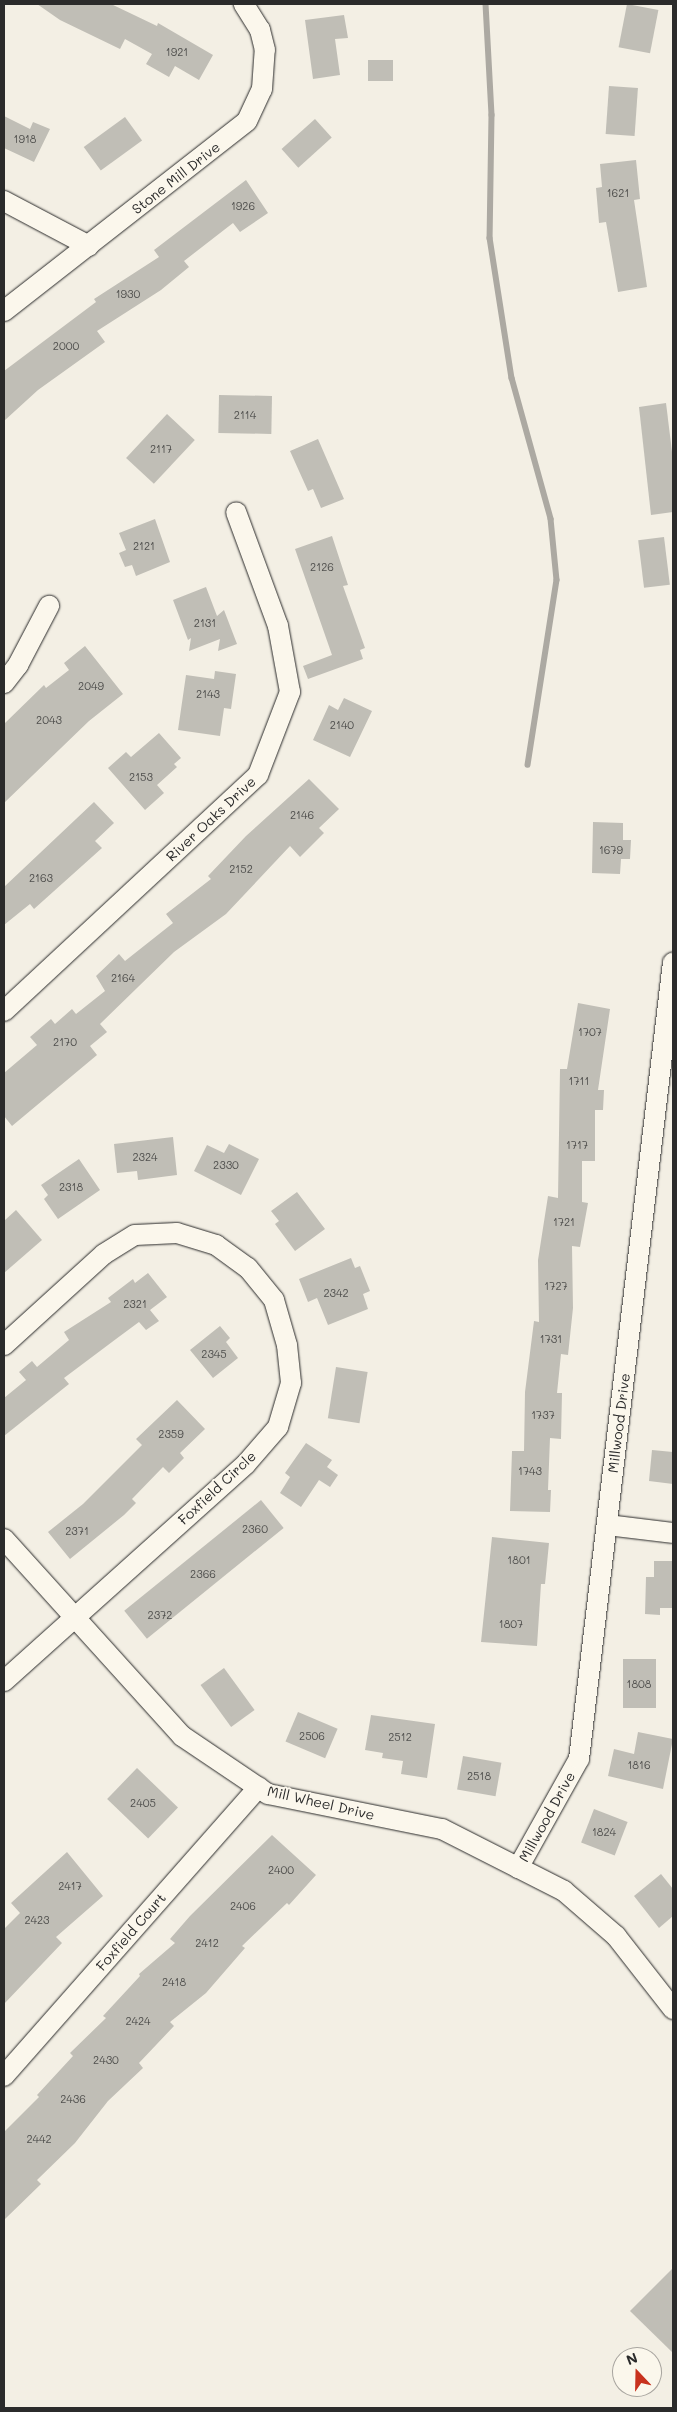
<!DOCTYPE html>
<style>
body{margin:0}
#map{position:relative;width:677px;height:2412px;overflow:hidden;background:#f3efe4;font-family:Mali,sans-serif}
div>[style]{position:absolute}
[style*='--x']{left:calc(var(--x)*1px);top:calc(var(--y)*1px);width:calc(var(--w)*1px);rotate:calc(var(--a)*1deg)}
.stream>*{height:5.5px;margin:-2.75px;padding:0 2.75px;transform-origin:2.75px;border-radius:2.75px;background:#aca9a2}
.building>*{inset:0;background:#c0beb6;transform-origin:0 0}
.roads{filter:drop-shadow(0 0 1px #2b2b2b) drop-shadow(0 0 1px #2b2b2b)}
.street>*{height:20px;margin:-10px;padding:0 10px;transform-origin:10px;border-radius:10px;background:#fbf7ec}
span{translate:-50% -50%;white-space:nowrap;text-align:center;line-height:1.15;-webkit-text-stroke:4px #fbf7ec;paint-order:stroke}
.number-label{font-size:11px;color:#50504e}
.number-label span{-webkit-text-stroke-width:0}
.street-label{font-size:14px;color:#2b2b2b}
.frame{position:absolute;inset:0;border:5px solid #2b2b2b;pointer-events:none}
.north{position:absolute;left:612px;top:2347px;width:50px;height:50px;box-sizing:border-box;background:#fbf7ec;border:1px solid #a8a59f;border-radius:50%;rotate:339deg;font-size:14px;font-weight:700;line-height:20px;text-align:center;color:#2b2b2b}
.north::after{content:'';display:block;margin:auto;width:18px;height:22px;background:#c8321e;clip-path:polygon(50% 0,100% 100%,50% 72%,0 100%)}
</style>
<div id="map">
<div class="stream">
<i style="--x:486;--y:4;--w:111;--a:86.9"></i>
<i style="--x:492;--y:115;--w:123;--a:90.9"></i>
<i style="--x:490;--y:238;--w:142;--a:81.1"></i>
<i style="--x:512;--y:378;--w:146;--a:74.5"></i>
<i style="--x:551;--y:519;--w:61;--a:84.4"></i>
<i style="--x:557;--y:580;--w:187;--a:98.9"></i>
</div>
<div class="building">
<i style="clip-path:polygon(37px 4px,111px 4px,157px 26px,158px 23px,213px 55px,199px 80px,175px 66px,169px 77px,146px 64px,152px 54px,125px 39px,120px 49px,60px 20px)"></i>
<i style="left:627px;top:4px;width:32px;height:44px;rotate:11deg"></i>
<i style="clip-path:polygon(344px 15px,348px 38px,335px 39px,340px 75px,313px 79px,305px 20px)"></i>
<i style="left:393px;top:60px;width:21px;height:25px;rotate:90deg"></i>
<i style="left:609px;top:86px;width:29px;height:48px;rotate:4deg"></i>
<i style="clip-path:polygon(4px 116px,30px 129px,33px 122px,50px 129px,34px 162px,4px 148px)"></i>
<i style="left:125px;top:117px;width:29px;height:51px;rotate:54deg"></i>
<i style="left:315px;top:119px;width:25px;height:45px;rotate:48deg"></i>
<i style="clip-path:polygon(636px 160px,640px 199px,634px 200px,647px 287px,618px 292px,606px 222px,599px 223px,596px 188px,602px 187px,600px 164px)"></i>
<i style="clip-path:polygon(246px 180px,268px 213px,240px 232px,233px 223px,184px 261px,189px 267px,161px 290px,97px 331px,105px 342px,38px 390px,4px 421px,4px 371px,96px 302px,94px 299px,159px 257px,154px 250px)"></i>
<i style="left:219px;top:395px;width:53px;height:38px;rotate:1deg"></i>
<i style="clip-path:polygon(666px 403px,673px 460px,673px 512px,651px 515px,639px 407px)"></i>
<i style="left:167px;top:414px;width:38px;height:60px;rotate:43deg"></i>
<i style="clip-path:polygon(318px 439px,344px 499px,321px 508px,313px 489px,308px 491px,290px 451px)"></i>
<i style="clip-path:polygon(155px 519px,170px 562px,136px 576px,132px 565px,125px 567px,119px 553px,126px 550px,119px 533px)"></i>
<i style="clip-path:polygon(332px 536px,348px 585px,343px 586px,365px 648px,360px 650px,363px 659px,308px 679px,303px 666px,332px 655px,295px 549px)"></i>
<i style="left:664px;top:537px;width:48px;height:26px;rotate:83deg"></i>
<i style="clip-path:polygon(206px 587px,217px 616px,224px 610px,237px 644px,218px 651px,220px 639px,189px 651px,191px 638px,188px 640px,173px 600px)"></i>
<i style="clip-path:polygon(85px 646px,123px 694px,89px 721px,4px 803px,4px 724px,44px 685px,46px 688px,69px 670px,64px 663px)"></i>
<i style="clip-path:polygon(215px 671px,236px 674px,231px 709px,224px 708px,220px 736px,178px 730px,186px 675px,214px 679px)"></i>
<i style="clip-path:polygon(344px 698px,372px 711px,350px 757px,313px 740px,329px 705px,338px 710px)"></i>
<i style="clip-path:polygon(159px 733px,181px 758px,174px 764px,177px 767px,157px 785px,164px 793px,145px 810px,108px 768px,126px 752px,131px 757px)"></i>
<i style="clip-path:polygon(309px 779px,339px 809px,319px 828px,324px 833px,300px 857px,290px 846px,226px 914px,174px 952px,100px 1024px,107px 1032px,90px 1046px,97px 1055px,12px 1126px,4px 1116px,4px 1073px,37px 1045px,30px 1037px,51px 1019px,55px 1024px,72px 1009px,76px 1014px,105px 991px,96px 976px,119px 954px,125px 961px,173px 923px,166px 914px,211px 879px,208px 876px,246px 836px)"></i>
<i style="clip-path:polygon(94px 802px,114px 823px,95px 841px,102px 848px,34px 909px,30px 904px,4px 925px,4px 887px)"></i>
<i style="clip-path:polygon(593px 822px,623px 823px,623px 840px,631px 840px,630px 859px,621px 859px,620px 874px,592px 873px)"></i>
<i style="clip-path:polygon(578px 1003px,610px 1009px,598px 1090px,604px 1090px,603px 1110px,595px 1110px,595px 1161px,582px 1161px,582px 1202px,588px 1203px,580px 1247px,572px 1246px,573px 1308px,568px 1355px,561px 1354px,557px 1393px,562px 1393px,561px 1439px,550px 1438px,548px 1490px,551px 1490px,550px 1512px,510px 1511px,512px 1451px,524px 1451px,525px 1392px,534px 1321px,539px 1322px,538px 1260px,548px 1196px,558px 1198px,560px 1069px,567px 1069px)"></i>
<i style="clip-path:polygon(173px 1137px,177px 1175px,138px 1180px,137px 1171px,117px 1173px,114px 1144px)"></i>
<i style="clip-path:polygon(229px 1144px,259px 1159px,241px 1195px,194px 1171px,207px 1145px,224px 1153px)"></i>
<i style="clip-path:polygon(79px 1159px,100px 1190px,58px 1219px,44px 1199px,48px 1195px,41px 1185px)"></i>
<i style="clip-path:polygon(297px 1192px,325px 1229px,295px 1251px,275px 1224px,279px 1221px,271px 1211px)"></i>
<i style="clip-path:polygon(16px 1210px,42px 1240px,4px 1273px,4px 1221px)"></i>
<i style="clip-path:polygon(351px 1258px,355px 1268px,360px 1266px,370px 1291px,363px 1294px,368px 1309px,328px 1325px,317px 1298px,308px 1302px,299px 1279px)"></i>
<i style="clip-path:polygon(148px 1273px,167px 1297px,150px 1310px,159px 1321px,146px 1330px,139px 1322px,116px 1339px,64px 1378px,69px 1384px,4px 1436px,4px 1398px,26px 1380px,19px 1372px,32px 1361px,37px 1367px,69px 1340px,64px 1332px,111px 1302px,108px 1298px,133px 1279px,135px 1283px)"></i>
<i style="clip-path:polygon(220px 1326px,230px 1338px,226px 1342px,238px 1358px,213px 1378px,190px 1350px)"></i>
<i style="left:336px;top:1367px;width:32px;height:52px;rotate:9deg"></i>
<i style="clip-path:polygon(177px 1400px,205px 1429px,180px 1453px,184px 1458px,169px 1473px,163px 1467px,132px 1499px,136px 1503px,124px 1515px,70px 1559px,48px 1532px,83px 1504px,142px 1445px,136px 1439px)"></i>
<i style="clip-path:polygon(306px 1443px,332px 1460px,327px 1467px,338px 1475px,330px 1487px,319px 1480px,301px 1507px,280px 1493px,290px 1477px,285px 1473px)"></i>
<i style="clip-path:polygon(652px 1450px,673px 1452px,673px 1484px,649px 1481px)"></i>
<i style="left:261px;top:1500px;width:36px;height:176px;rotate:51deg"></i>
<i style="clip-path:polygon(492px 1537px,549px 1543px,545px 1584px,541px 1584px,537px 1646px,481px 1642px)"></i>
<i style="clip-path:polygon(654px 1561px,673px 1561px,673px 1608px,660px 1608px,660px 1615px,645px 1614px,646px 1577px,654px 1577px)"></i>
<i style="left:656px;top:1659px;width:49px;height:33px;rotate:90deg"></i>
<i style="left:224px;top:1668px;width:52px;height:29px;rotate:54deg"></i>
<i style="left:298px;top:1712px;width:43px;height:32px;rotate:23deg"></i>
<i style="clip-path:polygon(371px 1715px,435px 1724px,427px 1778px,401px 1774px,403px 1761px,382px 1758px,383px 1753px,365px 1750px)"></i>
<i style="clip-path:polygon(638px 1732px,673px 1739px,663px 1789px,608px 1776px,614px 1749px,634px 1754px)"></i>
<i style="left:463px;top:1756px;width:39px;height:34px;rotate:10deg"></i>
<i style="left:137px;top:1768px;width:57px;height:43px;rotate:44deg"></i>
<i style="left:594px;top:1809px;width:36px;height:36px;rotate:21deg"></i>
<i style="clip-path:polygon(272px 1835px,316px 1875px,289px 1905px,287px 1903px,242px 1946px,245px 1948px,206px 1993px,170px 2022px,174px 2026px,139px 2063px,143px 2068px,108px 2101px,75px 2143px,37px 2180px,41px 2184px,4px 2220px,4px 2132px,39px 2097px,37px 2095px,73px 2056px,70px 2053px,106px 2018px,103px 2016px,140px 1976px,139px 1974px,175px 1943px,170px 1939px,190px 1916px)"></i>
<i style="clip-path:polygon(67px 1852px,103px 1896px,56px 1937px,62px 1943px,4px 2004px,4px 1929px,20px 1913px,11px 1903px)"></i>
<i style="clip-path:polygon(661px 1874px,673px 1889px,673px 1916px,659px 1928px,634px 1896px)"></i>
<i style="clip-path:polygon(673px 2268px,673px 2353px,630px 2311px)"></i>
</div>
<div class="roads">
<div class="street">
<i style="--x:4;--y:201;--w:96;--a:27.9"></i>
<i style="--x:4;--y:311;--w:308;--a:-38"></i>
<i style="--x:247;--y:121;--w:35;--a:-65"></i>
<i style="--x:262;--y:89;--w:39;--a:-86"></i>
<i style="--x:265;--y:50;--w:21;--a:-104"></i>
<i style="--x:260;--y:30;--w:31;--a:-122"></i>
<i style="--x:4;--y:683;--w:23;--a:-52"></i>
<i style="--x:18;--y:665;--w:67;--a:-62.3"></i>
<i style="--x:4;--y:1011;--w:347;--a:-42.9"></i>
<i style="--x:258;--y:775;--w:89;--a:-68.9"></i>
<i style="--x:290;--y:692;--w:67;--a:-100.3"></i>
<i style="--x:278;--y:626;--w:121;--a:-110.2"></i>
<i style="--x:4;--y:1345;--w:135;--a:-42.3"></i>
<i style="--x:104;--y:1254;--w:36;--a:-32"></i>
<i style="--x:135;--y:1235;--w:42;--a:-2.7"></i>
<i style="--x:177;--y:1233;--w:41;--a:17.1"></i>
<i style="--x:216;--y:1245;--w:39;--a:36"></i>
<i style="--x:248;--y:1268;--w:41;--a:50.9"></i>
<i style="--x:274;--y:1300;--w:47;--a:73.9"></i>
<i style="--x:287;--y:1345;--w:38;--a:84"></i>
<i style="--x:291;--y:1383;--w:46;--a:106.5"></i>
<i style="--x:278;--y:1427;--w:49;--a:130.9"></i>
<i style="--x:246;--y:1464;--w:325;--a:138.1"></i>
<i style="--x:607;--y:1525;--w:66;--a:6.9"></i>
<i style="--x:4;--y:1539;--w:266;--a:47.9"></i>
<i style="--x:182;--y:1736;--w:104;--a:34"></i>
<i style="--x:268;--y:1794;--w:177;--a:11.4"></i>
<i style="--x:442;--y:1829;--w:137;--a:26.9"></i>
<i style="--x:564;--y:1891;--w:69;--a:40.9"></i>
<i style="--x:616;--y:1936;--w:93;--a:52"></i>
<i style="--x:518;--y:1868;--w:125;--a:-60.8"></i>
<i style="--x:579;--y:1759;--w:802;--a:-83.27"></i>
<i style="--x:4;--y:2076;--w:385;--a:-48.6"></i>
</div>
</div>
<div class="number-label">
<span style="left:177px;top:52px">1921</span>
<span style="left:25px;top:139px">1918</span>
<span style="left:618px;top:193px">1621</span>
<span style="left:243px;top:206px">1926</span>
<span style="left:128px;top:294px">1930</span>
<span style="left:66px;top:346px">2000</span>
<span style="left:245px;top:415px">2114</span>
<span style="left:161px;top:449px">2117</span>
<span style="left:144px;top:546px">2121</span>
<span style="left:322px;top:567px">2126</span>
<span style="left:205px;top:623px">2131</span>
<span style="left:91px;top:686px">2049</span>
<span style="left:208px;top:694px">2143</span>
<span style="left:49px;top:720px">2043</span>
<span style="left:342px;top:725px">2140</span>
<span style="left:141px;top:777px">2153</span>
<span style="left:302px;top:815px">2146</span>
<span style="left:611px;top:850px">1679</span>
<span style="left:241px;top:869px">2152</span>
<span style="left:41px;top:878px">2163</span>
<span style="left:123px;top:978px">2164</span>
<span style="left:590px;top:1032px">1707</span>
<span style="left:65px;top:1042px">2170</span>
<span style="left:579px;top:1081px">1711</span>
<span style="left:577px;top:1145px">1717</span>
<span style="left:145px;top:1157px">2324</span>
<span style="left:226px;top:1165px">2330</span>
<span style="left:71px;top:1187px">2318</span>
<span style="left:564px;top:1222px">1721</span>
<span style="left:556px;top:1286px">1727</span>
<span style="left:336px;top:1293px">2342</span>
<span style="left:135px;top:1304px">2321</span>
<span style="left:551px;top:1339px">1731</span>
<span style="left:214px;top:1354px">2345</span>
<span style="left:543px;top:1415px">1737</span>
<span style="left:171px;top:1434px">2359</span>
<span style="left:530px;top:1471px">1743</span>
<span style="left:255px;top:1529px">2360</span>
<span style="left:77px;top:1531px">2371</span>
<span style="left:519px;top:1560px">1801</span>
<span style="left:203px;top:1574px">2366</span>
<span style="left:160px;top:1615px">2372</span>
<span style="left:511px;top:1624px">1807</span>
<span style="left:639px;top:1684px">1808</span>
<span style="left:312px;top:1736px">2506</span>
<span style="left:400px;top:1737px">2512</span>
<span style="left:639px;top:1765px">1816</span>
<span style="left:479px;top:1776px">2518</span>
<span style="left:143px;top:1803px">2405</span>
<span style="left:604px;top:1832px">1824</span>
<span style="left:281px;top:1870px">2400</span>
<span style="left:70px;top:1886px">2417</span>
<span style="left:243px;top:1906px">2406</span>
<span style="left:37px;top:1920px">2423</span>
<span style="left:207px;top:1943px">2412</span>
<span style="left:174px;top:1982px">2418</span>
<span style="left:138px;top:2021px">2424</span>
<span style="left:106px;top:2060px">2430</span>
<span style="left:73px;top:2099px">2436</span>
<span style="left:39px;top:2139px">2442</span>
</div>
<div class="street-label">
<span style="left:176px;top:178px;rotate:-38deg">Stone Mill Drive</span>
<span style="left:211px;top:819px;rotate:-43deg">River Oaks Drive</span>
<span style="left:619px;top:1423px;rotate:-83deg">Millwood Drive</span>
<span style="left:217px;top:1488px;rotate:-43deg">Foxfield Circle</span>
<span style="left:321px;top:1803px;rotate:13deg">Mill Wheel Drive</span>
<span style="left:547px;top:1817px;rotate:-61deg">Millwood Drive</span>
<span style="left:131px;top:1932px;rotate:-49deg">Foxfield Court</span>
</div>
<div class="frame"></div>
<div class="north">N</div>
</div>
